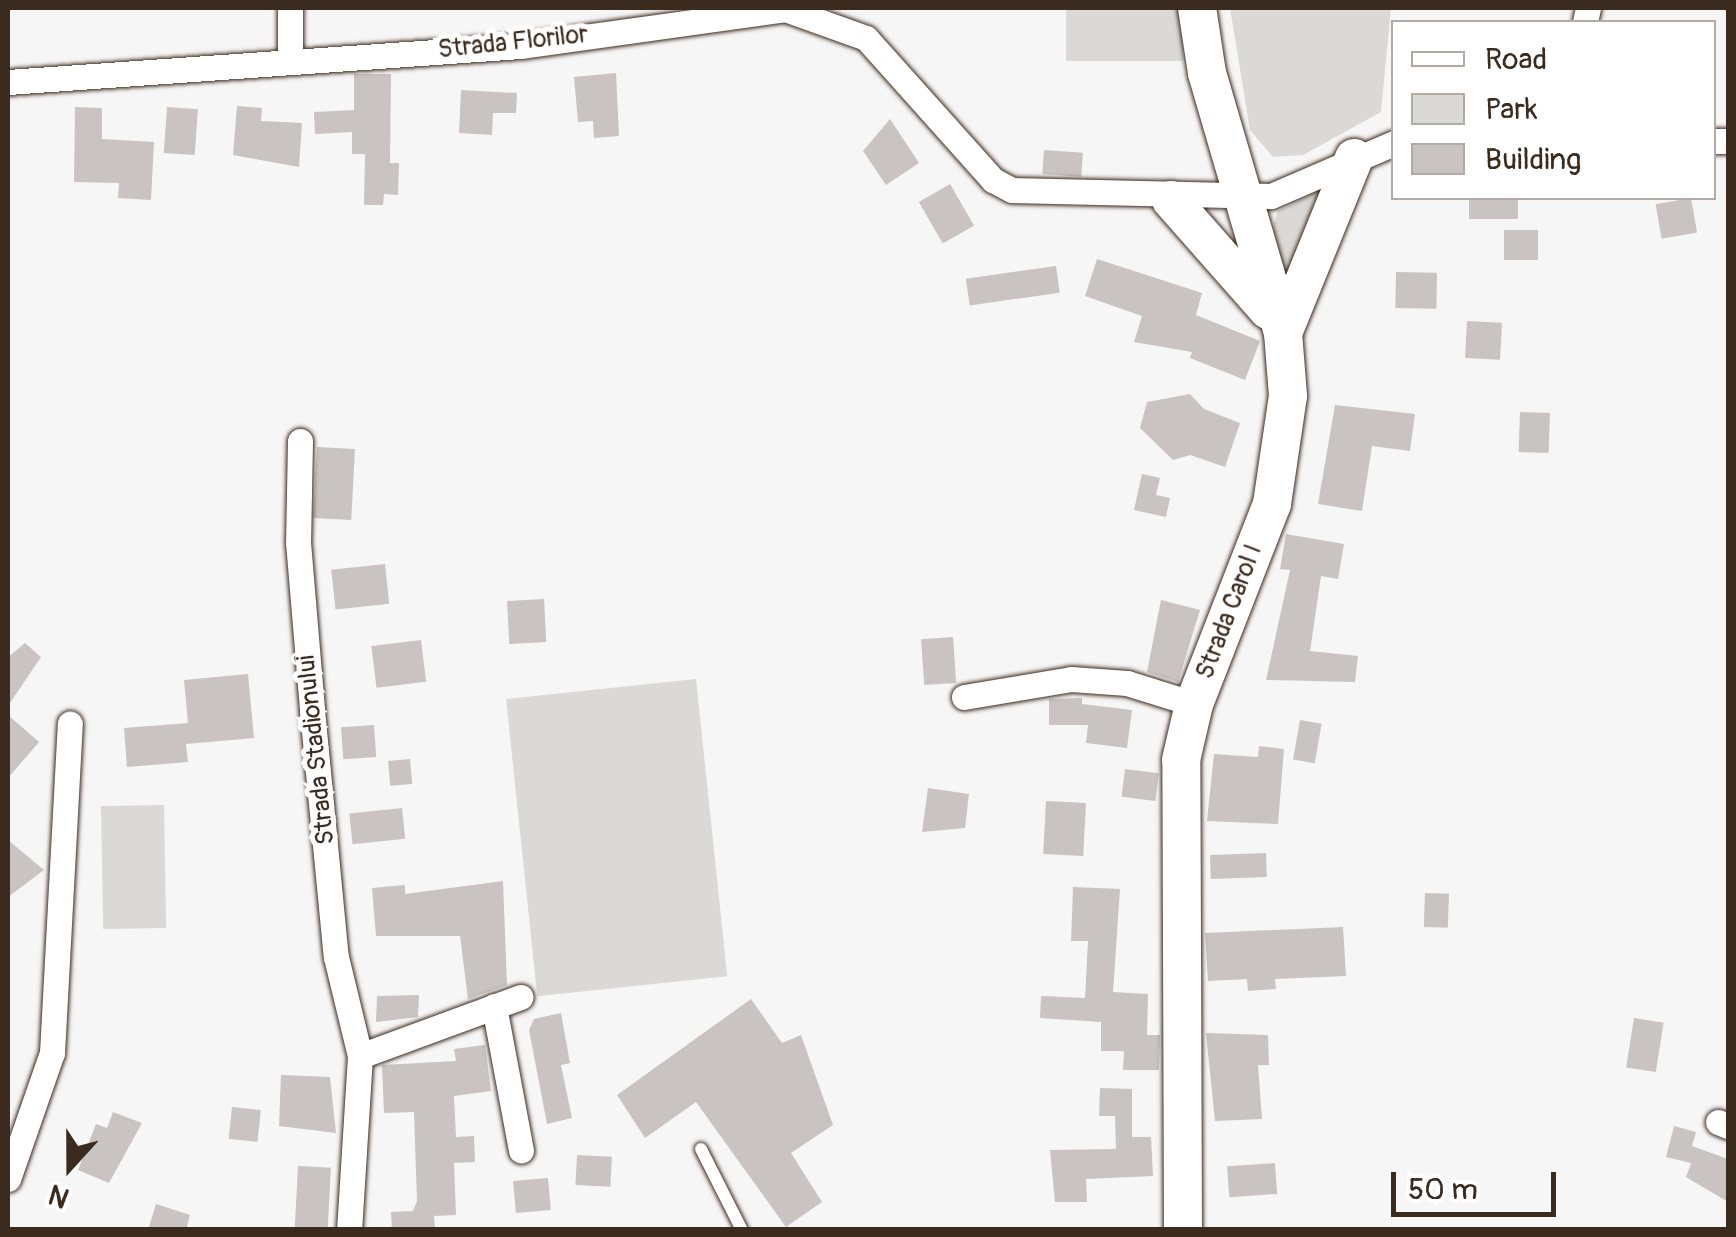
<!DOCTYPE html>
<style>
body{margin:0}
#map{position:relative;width:1736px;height:1237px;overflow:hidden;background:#f7f6f6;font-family:Pangolin,sans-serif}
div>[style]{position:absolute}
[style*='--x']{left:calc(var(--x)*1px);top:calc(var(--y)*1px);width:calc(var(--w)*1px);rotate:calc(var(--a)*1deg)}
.green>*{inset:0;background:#dbd9d6;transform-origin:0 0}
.building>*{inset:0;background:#c9c3c1;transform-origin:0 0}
.roads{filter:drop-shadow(0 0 2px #3b2a1e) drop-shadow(0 0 2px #3b2a1e)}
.service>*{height:12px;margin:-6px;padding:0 6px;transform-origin:6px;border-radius:6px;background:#fff}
.minor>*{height:25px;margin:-12.5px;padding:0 12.5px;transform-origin:12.5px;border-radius:12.5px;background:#fff}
.secondary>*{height:38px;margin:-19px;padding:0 19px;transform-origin:19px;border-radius:19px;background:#fff}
span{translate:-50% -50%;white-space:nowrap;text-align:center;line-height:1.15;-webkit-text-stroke:10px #fff;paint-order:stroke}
.street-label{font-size:25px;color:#3b2a1e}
.frame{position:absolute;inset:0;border:10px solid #3b2a1e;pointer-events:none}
.legend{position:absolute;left:1391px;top:20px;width:325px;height:180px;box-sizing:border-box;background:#fff;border:2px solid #b1aaa5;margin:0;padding:12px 18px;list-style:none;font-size:30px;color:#3b2a1e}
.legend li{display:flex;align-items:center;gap:20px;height:50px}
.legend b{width:50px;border:2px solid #b1aaa5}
.north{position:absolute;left:20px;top:1117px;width:100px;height:100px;-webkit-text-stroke:8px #fff;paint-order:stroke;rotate:201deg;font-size:28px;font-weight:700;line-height:40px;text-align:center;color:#3b2a1e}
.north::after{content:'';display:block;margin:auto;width:35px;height:45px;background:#3b2a1e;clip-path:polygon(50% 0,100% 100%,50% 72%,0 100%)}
.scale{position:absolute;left:1391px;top:1172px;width:165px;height:45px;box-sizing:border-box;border:5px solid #3b2a1e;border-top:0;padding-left:12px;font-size:30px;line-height:35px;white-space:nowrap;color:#3b2a1e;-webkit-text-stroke:8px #fff;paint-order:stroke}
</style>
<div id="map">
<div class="green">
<i style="left:1066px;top:8px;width:117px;height:53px"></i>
<i style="clip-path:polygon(1230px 8px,1391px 8px,1381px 112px,1303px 155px,1273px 157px,1250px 130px)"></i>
<i style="clip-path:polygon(1333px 184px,1287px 283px,1273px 226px,1278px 211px)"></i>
<i style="left:696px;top:679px;width:299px;height:191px;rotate:84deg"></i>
<i style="left:164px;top:805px;width:123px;height:63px;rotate:89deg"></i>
</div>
<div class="building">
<i style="clip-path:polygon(616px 73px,619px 136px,594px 138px,593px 121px,578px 122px,574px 77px)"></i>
<i style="clip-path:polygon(354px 74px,391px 74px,390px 163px,399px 163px,398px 195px,384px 194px,383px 205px,364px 205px,365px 154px,352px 154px,352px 132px,315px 134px,314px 112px,354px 110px)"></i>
<i style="clip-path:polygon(461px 90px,517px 93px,516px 113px,493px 113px,492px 135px,459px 133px)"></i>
<i style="clip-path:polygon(237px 106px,262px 108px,261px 121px,302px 123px,299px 167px,233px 155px)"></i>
<i style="clip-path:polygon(75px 107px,102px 108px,102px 139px,154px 142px,151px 200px,118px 198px,119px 183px,74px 182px)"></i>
<i style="left:167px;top:107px;width:31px;height:46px;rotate:4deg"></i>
<i style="clip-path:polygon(890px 119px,919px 163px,886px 185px,863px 151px)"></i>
<i style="left:1044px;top:150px;width:39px;height:24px;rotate:4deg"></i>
<i style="left:950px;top:184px;width:48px;height:36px;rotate:60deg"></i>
<i style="left:1469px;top:198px;width:49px;height:21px"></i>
<i style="left:1691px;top:198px;width:35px;height:36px;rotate:80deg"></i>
<i style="left:1504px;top:230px;width:34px;height:30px"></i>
<i style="clip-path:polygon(1097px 259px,1202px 293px,1196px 315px,1260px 341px,1245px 380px,1190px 358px,1192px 352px,1134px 342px,1142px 316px,1085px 296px)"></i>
<i style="left:1056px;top:266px;width:27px;height:91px;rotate:82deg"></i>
<i style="left:1396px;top:272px;width:41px;height:36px;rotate:1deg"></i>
<i style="left:1467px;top:321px;width:35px;height:37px;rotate:3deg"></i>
<i style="clip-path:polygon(1190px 394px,1204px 409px,1240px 423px,1225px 467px,1190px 455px,1173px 460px,1140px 428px,1147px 402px)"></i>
<i style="clip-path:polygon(1335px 405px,1415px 414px,1410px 451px,1372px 446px,1362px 511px,1318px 504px)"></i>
<i style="left:1520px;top:412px;width:30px;height:40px;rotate:2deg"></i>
<i style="left:317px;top:447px;width:38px;height:71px;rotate:3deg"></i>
<i style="clip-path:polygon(1142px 474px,1160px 478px,1156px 495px,1170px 498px,1166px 517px,1134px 510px)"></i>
<i style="clip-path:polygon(1286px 534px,1344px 544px,1338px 579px,1321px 576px,1310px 651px,1358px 656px,1355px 682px,1266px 680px,1290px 570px,1280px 569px)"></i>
<i style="left:385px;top:564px;width:40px;height:54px;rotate:84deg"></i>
<i style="left:544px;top:599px;width:43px;height:37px;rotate:87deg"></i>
<i style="clip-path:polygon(1161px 600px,1200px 610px,1178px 682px,1147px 672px)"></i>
<i style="left:953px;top:637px;width:46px;height:32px;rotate:86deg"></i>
<i style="left:421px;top:640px;width:42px;height:50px;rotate:83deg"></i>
<i style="clip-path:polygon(25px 643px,41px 657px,8px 706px,8px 657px)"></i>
<i style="clip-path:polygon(248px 674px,254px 738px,186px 744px,188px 762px,127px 767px,124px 728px,188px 723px,184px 680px)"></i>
<i style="clip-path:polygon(1082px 698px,1082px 704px,1132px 710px,1127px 748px,1086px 743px,1088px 725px,1049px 725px,1049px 699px)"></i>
<i style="clip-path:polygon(8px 715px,39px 742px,8px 778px)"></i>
<i style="left:1300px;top:720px;width:22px;height:40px;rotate:10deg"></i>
<i style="left:374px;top:725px;width:32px;height:33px;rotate:86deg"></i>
<i style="clip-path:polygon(1259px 746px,1284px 749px,1278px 824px,1207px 821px,1214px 754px,1258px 757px)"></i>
<i style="left:410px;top:759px;width:25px;height:22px;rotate:85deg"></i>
<i style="left:1125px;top:769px;width:34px;height:28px;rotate:7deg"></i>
<i style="clip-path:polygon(928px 788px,969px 794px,965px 828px,922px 832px)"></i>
<i style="left:1046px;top:801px;width:40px;height:53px;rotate:3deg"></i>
<i style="left:402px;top:808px;width:31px;height:53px;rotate:84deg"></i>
<i style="clip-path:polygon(8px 840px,44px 870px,8px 897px)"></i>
<i style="left:1266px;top:853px;width:24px;height:56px;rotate:88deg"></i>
<i style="clip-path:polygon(503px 881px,507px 985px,468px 999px,460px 936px,376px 936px,372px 888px,405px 885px,405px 894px)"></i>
<i style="clip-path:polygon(1073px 887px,1120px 889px,1113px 992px,1148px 994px,1147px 1035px,1160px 1035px,1159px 1070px,1123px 1070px,1124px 1051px,1101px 1051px,1101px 1022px,1040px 1018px,1041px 996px,1085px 998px,1088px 941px,1071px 941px)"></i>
<i style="left:1425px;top:893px;width:24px;height:34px;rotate:2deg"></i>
<i style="clip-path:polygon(1343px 927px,1346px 976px,1275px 979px,1276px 989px,1248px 991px,1247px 979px,1208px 981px,1205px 933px)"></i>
<i style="clip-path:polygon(419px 995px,418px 1017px,376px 1022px,377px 996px)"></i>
<i style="clip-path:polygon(751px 999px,782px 1043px,801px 1035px,833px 1125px,791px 1153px,822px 1202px,786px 1227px,696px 1102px,645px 1138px,617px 1095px)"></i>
<i style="clip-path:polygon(561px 1013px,570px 1063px,561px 1065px,572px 1118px,547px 1124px,529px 1030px,534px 1019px)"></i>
<i style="left:1634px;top:1018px;width:30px;height:50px;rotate:9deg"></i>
<i style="clip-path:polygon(1206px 1033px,1268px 1035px,1269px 1065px,1258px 1065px,1262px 1119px,1215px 1121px)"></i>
<i style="clip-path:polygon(485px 1045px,491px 1091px,454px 1096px,456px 1137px,474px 1136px,475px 1162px,454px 1163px,456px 1215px,434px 1216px,435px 1230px,392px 1230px,391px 1212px,413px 1211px,417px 1201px,414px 1112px,384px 1113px,382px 1065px,456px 1061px,454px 1049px)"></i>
<i style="clip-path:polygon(281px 1075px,330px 1077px,336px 1133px,279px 1126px)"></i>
<i style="clip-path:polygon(1100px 1088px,1132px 1089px,1132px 1137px,1151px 1137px,1153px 1176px,1086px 1179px,1087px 1202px,1055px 1202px,1050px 1150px,1116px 1149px,1115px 1116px,1099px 1116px)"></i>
<i style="left:232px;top:1107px;width:29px;height:32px;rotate:6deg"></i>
<i style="clip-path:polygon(113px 1112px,142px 1123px,109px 1183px,78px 1170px,96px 1124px,107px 1128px)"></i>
<i style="clip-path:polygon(1674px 1126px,1696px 1132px,1692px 1146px,1728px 1159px,1728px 1202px,1686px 1177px,1691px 1163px,1666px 1157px)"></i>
<i style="left:577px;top:1155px;width:35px;height:30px;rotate:3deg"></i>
<i style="left:1275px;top:1163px;width:31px;height:48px;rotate:86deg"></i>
<i style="left:298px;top:1166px;width:33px;height:64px;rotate:3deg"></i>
<i style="left:548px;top:1178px;width:32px;height:35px;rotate:85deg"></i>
<i style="clip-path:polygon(156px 1204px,190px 1215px,186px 1230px,148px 1230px)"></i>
</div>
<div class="roads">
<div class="service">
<i style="--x:701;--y:1149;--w:91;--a:63.2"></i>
</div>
<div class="minor">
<i style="--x:290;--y:8;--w:48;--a:90"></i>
<i style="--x:1585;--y:22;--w:14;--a:-78"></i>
<i style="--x:8;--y:82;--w:513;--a:-4.02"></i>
<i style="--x:520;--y:46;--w:268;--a:-7.9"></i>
<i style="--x:785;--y:9;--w:86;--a:19.7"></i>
<i style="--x:866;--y:38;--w:191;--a:48.2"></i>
<i style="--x:993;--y:180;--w:21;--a:28"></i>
<i style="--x:1012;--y:190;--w:259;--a:1.3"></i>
<i style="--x:1271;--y:196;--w:134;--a:-23.3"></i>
<i style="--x:1714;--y:141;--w:14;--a:0"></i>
<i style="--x:300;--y:441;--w:101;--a:91.1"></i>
<i style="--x:298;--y:542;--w:169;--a:85.2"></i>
<i style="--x:312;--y:710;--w:248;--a:84.5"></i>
<i style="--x:336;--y:957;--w:102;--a:76.4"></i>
<i style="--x:360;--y:1056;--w:174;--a:93.6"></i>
<i style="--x:964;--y:697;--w:109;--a:-9.5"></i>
<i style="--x:1071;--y:679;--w:56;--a:4.1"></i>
<i style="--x:1127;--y:683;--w:70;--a:17.4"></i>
<i style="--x:494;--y:1006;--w:147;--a:79.4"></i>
<i style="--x:360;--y:1056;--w:171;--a:-20.2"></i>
<i style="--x:1718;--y:1122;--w:11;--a:22"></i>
<i style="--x:8;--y:1179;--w:133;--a:-70.8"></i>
<i style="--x:52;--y:1053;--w:330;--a:-86.9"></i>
</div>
<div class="secondary">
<i style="--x:1171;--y:200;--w:147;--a:48.6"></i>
<i style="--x:1283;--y:333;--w:189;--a:-67.9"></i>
<i style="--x:1183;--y:1230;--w:470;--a:-90.2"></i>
<i style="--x:1181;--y:760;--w:57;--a:-76.9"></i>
<i style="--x:1194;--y:704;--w:215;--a:-68.7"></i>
<i style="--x:1272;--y:504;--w:109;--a:-81.6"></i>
<i style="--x:1288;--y:396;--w:63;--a:-94.5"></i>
<i style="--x:1283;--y:333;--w:271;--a:-106.3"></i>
<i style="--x:1207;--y:73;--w:66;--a:-98.7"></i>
</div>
</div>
<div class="street-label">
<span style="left:513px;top:43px;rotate:-6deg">Strada Florilor</span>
<span style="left:1230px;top:612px;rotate:-69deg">Strada Carol I</span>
<span style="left:317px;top:750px;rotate:-96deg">Strada Stadionului</span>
</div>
<div class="frame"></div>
<ul class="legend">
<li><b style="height:12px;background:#fff"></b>Road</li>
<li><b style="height:28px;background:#dbd9d6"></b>Park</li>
<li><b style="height:28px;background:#c9c3c1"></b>Building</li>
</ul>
<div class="north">N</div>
<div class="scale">50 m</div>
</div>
